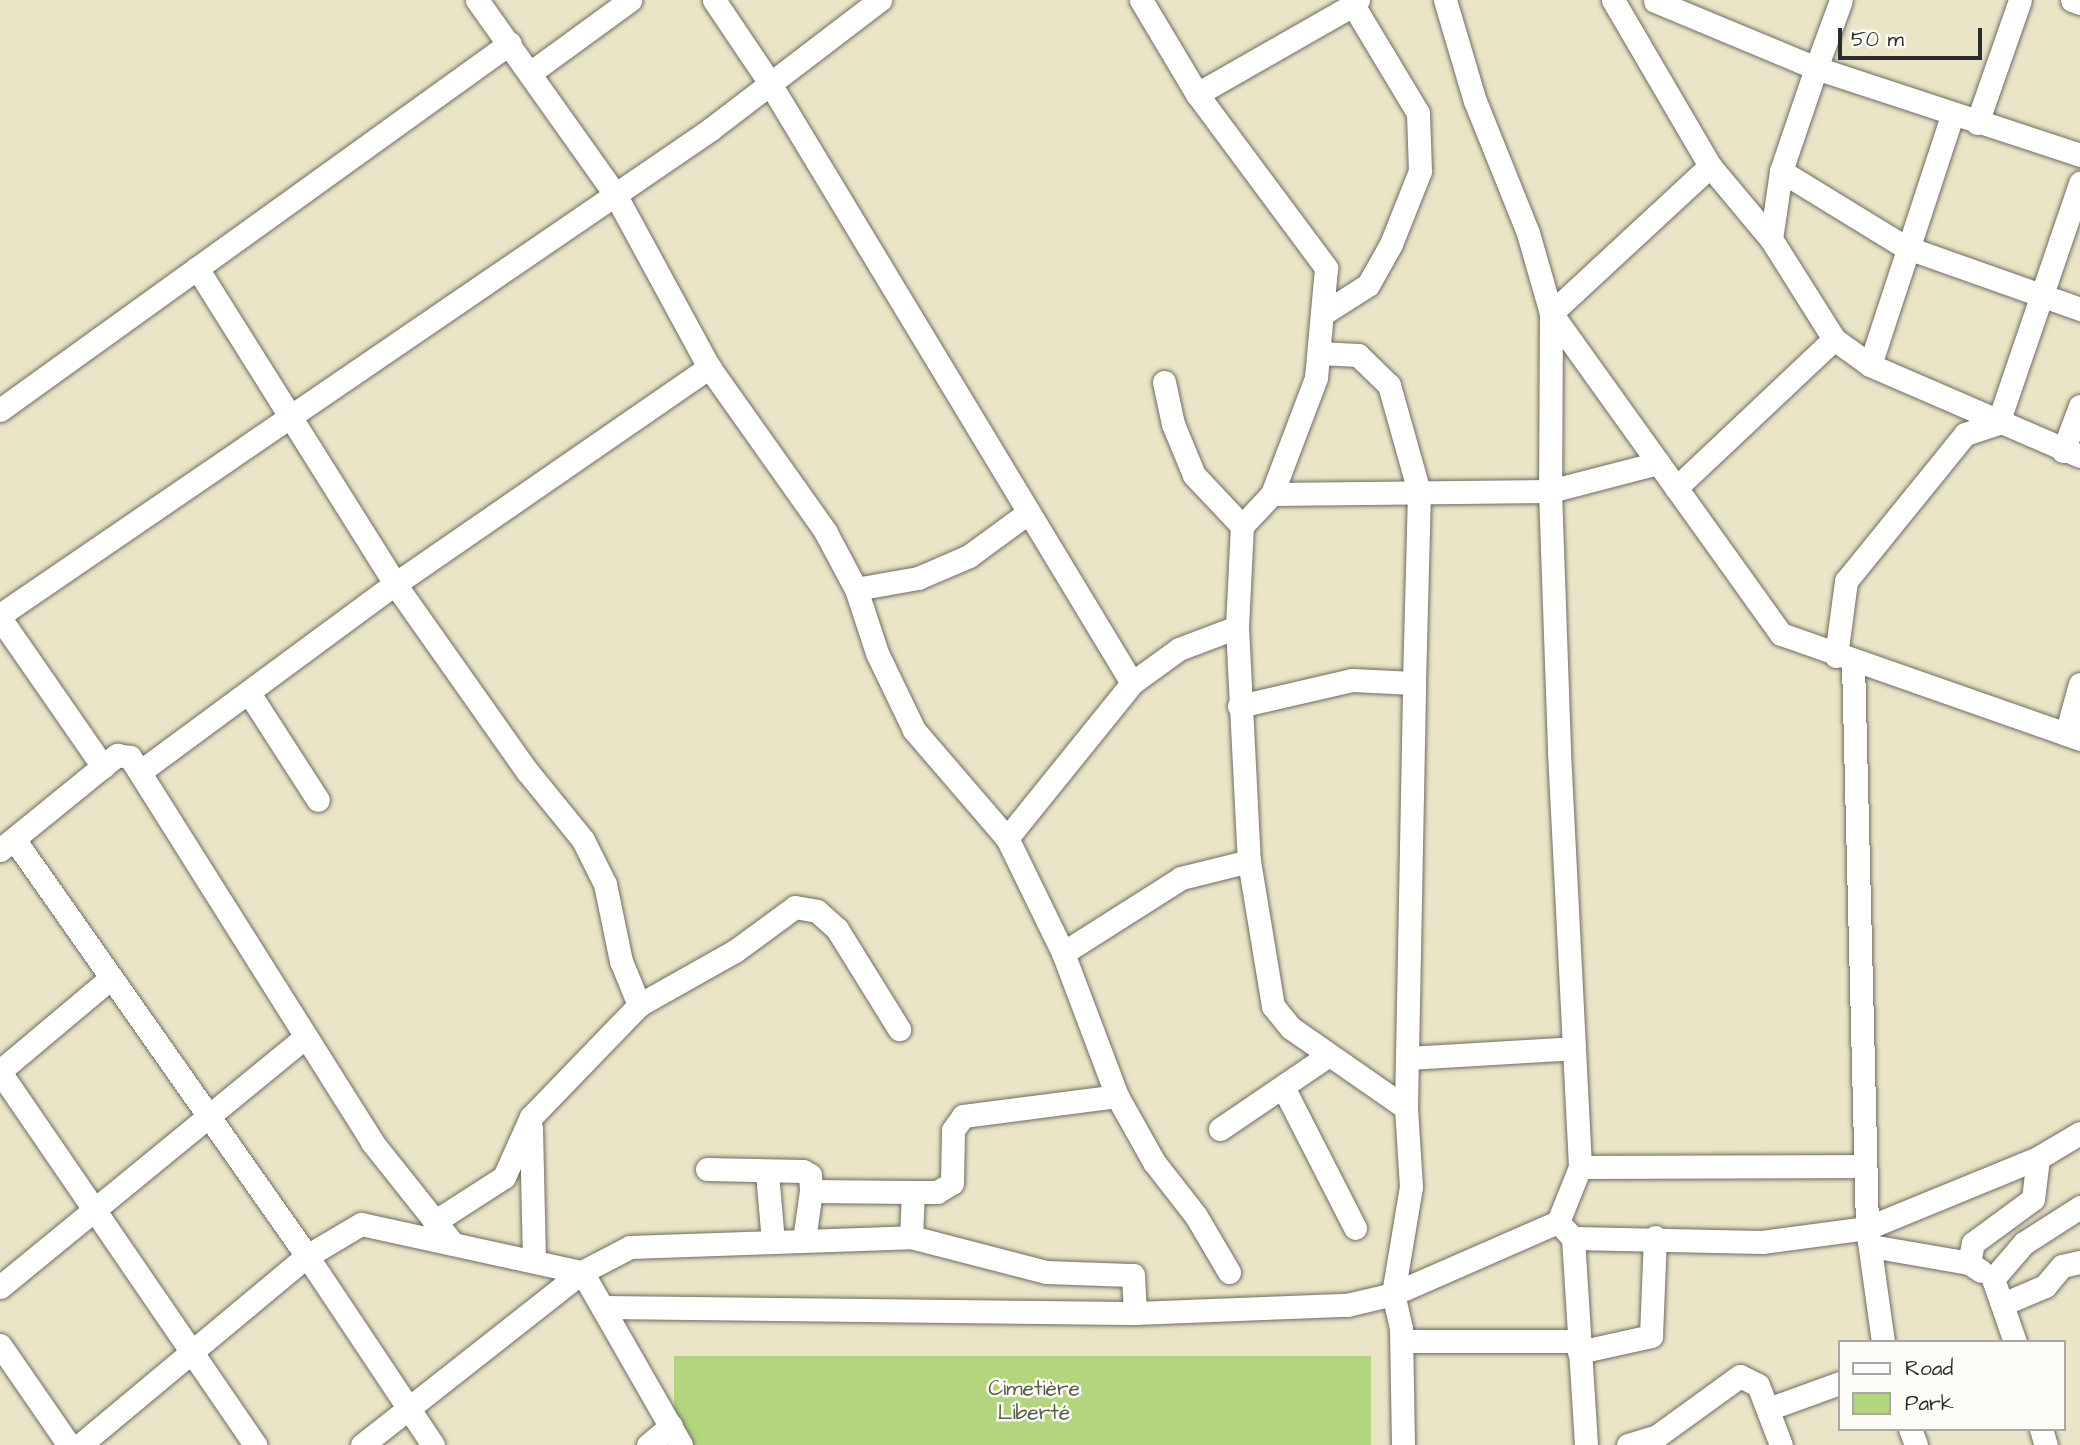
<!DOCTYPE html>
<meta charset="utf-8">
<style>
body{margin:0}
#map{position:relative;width:2080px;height:1445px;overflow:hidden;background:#ebe5c7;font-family:"Architects Daughter",sans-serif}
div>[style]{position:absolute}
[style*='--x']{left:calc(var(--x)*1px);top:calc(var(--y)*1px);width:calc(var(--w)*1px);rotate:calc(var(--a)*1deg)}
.green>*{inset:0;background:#b2d57e;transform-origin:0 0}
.roads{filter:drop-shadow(0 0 2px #6e6c62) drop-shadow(0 0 2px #6e6c62)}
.street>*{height:23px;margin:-11.5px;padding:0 11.5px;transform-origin:11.5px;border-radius:11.5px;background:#fff}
span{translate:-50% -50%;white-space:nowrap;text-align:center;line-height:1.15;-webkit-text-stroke:5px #fdfcf7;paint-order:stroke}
.park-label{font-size:21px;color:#545e44}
.legend{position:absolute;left:1838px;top:1340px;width:228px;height:91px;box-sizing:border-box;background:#fdfcf7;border:2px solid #a9a8a5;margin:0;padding:9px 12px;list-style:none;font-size:21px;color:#2b2b2b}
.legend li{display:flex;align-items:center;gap:14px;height:35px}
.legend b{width:35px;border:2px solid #a9a8a5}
.scale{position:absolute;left:1838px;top:28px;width:144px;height:32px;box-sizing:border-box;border:4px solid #2b2b2b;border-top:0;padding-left:9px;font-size:21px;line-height:24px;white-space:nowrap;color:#2b2b2b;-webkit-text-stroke:5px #fdfcf7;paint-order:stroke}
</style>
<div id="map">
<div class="green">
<i style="left:674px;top:1356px;width:697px;height:100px"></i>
</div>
<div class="roads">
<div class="street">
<i style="--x:477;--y:0;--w:238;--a:54.6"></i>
<i style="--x:615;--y:194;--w:197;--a:61.5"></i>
<i style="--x:709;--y:367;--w:201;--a:54.7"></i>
<i style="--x:825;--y:531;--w:66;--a:61.9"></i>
<i style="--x:856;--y:589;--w:67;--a:71.8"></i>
<i style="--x:877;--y:653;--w:85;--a:64.3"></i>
<i style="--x:914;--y:730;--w:143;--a:49.3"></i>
<i style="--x:1007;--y:838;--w:128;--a:64"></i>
<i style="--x:1063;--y:953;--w:153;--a:69.3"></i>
<i style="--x:1117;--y:1096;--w:76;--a:60.7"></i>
<i style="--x:1154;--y:1162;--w:68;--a:52.1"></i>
<i style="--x:1196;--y:1216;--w:65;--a:59.5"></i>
<i style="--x:714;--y:0;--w:99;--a:56.1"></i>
<i style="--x:769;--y:82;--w:702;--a:58.87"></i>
<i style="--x:1141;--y:0;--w:109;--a:59.2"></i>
<i style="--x:1197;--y:94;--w:217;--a:53.4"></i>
<i style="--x:1326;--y:268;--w:110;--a:95.2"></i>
<i style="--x:1316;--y:378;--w:124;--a:110.8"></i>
<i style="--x:1445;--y:0;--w:105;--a:73.5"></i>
<i style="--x:1475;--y:101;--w:142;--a:68.1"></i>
<i style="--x:1528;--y:233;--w:83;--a:74"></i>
<i style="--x:1551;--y:313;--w:178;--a:90.3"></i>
<i style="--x:1550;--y:491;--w:261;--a:88"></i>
<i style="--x:1559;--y:752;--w:416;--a:87.1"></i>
<i style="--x:1580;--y:1167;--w:59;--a:111.8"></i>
<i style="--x:1558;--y:1222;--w:22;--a:47"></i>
<i style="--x:1573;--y:1238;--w:207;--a:86.4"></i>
<i style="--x:1613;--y:0;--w:192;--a:59.7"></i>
<i style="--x:2072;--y:0;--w:9;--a:21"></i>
<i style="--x:1655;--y:1;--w:174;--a:22.6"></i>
<i style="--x:1816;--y:68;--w:72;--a:-69.8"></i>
<i style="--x:530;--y:73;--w:124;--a:-36.1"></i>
<i style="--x:1197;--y:94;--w:180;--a:-29.7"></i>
<i style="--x:1353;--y:5;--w:5;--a:-112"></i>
<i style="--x:1977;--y:123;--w:130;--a:-70.7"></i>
<i style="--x:1781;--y:171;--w:145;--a:31.5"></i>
<i style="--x:1905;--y:247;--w:186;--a:19.5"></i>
<i style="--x:1771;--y:239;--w:69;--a:-81.6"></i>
<i style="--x:1781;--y:171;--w:109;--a:-71.2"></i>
<i style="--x:1816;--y:68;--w:278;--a:18.2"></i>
<i style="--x:197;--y:268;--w:373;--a:57.9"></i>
<i style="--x:395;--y:584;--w:229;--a:54.8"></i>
<i style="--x:527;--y:771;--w:89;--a:50.9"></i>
<i style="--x:583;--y:840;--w:49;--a:63.4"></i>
<i style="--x:605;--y:884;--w:79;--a:78.3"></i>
<i style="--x:621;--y:961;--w:48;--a:67.8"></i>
<i style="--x:1324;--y:313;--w:52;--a:-32.5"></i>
<i style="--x:1368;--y:285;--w:47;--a:-60.7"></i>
<i style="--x:1391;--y:244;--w:79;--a:-68.3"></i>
<i style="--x:1420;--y:171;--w:58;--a:-92"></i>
<i style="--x:1418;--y:113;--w:126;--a:-121"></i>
<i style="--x:1353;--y:5;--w:7;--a:-45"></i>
<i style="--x:1319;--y:353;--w:39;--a:3"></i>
<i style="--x:1358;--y:355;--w:43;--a:44.1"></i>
<i style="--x:1389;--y:385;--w:111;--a:74.3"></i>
<i style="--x:1419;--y:492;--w:191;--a:91.5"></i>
<i style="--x:1870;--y:365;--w:263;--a:-71.8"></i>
<i style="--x:1164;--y:382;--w:43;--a:77.9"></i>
<i style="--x:1173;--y:424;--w:55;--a:67.6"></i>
<i style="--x:1194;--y:475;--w:70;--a:46.7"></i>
<i style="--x:0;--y:410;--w:628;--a:-35.74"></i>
<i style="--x:2063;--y:451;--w:48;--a:-69.3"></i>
<i style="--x:2080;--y:456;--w:229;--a:-156.6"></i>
<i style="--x:1870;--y:365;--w:44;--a:-144.2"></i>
<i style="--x:1834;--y:339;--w:118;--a:-122.2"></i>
<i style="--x:1771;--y:239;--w:95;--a:-129.9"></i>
<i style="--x:1710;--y:166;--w:217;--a:137.2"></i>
<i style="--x:1551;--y:313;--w:395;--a:54.4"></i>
<i style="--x:1781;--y:634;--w:317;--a:19.3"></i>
<i style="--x:1676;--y:488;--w:217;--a:-43.3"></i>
<i style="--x:856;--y:589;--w:63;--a:-10.1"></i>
<i style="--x:918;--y:578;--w:56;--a:-23.3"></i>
<i style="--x:969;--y:556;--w:74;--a:-36.3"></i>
<i style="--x:0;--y:615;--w:861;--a:-34.35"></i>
<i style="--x:711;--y:129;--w:213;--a:-37.4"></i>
<i style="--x:0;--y:618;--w:181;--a:55.3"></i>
<i style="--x:1237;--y:627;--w:101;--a:-87.2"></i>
<i style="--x:1242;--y:526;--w:44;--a:-46.8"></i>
<i style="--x:1272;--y:494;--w:278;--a:-0.6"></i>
<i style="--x:1550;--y:491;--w:112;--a:-14.5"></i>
<i style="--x:1836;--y:656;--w:76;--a:-82.4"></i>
<i style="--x:1846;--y:581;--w:189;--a:-51"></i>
<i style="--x:1965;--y:434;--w:35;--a:-18"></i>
<i style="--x:1998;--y:423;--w:254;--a:-71.1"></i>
<i style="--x:1853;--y:662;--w:566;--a:88.58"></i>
<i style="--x:1867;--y:1228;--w:185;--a:-22.3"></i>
<i style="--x:2038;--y:1158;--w:49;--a:-30.8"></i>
<i style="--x:249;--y:693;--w:127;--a:57.2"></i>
<i style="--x:2066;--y:734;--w:52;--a:-74.4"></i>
<i style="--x:141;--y:771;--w:315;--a:-36.4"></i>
<i style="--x:395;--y:584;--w:382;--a:-34.6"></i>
<i style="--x:1007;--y:838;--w:199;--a:-51.1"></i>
<i style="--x:1132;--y:683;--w:58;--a:-35.9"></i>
<i style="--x:1179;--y:649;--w:62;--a:-20.8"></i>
<i style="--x:1237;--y:627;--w:234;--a:87.1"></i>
<i style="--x:1249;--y:861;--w:147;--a:80.6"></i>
<i style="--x:1273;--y:1006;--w:28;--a:51"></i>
<i style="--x:1291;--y:1028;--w:140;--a:34.8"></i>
<i style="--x:14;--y:839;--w:510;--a:54.91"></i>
<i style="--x:307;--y:1256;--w:227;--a:56.3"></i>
<i style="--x:0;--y:850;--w:151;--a:-39.1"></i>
<i style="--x:117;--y:755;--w:13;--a:9"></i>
<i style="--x:130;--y:757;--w:455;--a:57.8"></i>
<i style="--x:372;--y:1142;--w:130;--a:51.5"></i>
<i style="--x:1063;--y:953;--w:140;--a:-32.4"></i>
<i style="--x:1181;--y:878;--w:70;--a:-14"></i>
<i style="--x:1407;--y:1058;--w:167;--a:-3.4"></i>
<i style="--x:0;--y:1071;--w:145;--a:-40"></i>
<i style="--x:0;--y:1072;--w:452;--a:55.6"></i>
<i style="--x:1284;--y:1089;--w:156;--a:62.9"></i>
<i style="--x:531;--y:1128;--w:133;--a:88.7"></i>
<i style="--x:1220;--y:1129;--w:132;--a:-34.2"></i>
<i style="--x:1580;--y:1167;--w:285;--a:-0.2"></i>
<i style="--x:707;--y:1169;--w:96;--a:1.2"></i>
<i style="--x:803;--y:1171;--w:8;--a:30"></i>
<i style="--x:810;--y:1175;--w:16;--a:86"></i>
<i style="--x:767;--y:1173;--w:68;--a:85"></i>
<i style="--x:434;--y:1222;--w:83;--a:-32.7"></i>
<i style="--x:504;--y:1177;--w:66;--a:-65.8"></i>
<i style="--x:531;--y:1117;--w:156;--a:-46"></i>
<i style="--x:639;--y:1005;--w:110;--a:-29.4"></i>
<i style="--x:735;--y:951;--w:74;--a:-36.3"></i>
<i style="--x:795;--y:907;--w:22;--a:10"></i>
<i style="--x:817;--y:911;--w:27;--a:42"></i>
<i style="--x:837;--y:929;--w:118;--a:58.2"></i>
<i style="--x:911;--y:1237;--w:45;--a:-87.5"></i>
<i style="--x:913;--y:1192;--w:24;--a:0"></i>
<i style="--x:937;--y:1192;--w:17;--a:-31"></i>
<i style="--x:952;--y:1183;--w:53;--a:-88.9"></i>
<i style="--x:953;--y:1130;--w:17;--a:-54"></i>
<i style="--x:963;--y:1116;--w:155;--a:-7.4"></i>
<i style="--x:1573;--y:1238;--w:189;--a:1.2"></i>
<i style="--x:1762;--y:1242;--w:106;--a:-7.6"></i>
<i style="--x:1867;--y:1228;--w:115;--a:82"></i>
<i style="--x:804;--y:1240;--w:49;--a:-81.9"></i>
<i style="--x:811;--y:1191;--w:102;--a:0.6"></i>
<i style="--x:1871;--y:1246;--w:99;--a:9.8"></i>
<i style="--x:1969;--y:1263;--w:14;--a:34"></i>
<i style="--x:1969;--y:1263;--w:20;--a:-79"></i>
<i style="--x:1973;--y:1243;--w:74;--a:-36.3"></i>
<i style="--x:2033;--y:1199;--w:41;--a:-83"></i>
<i style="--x:0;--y:1287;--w:394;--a:-39.3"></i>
<i style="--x:2003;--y:1304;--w:46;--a:-23.2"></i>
<i style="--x:2045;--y:1286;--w:26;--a:-50"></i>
<i style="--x:2062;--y:1266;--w:18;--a:-13"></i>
<i style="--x:604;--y:1307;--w:531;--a:0.65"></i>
<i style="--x:1135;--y:1313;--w:212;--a:-2.2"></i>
<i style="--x:1347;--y:1305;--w:47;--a:-13.4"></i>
<i style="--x:1393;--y:1294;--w:109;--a:-80.5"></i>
<i style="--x:1411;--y:1187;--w:79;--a:-93.6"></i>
<i style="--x:1406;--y:1108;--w:425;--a:-88.9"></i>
<i style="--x:1414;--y:683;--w:62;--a:-177.2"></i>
<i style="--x:1352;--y:680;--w:116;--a:167"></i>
<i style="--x:1402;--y:1341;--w:176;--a:0"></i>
<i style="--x:2015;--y:1342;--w:67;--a:-109.2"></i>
<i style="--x:1993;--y:1279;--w:48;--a:-49.3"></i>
<i style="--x:2024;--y:1243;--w:67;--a:-32.7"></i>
<i style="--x:0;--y:1345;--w:121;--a:55.4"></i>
<i style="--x:1579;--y:1352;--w:74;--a:-12.5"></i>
<i style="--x:1651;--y:1336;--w:99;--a:-87.7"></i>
<i style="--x:1768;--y:1409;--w:77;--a:-19.9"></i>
<i style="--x:1910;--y:1429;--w:17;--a:69"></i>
<i style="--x:2041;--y:1429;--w:17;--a:73"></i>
<i style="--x:80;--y:1445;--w:295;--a:-39.8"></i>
<i style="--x:307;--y:1256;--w:63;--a:-30.7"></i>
<i style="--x:361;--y:1224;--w:226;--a:12.3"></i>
<i style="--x:582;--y:1272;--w:199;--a:60.2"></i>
<i style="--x:362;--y:1445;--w:280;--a:-38.2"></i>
<i style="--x:582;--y:1272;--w:54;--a:-27.5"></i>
<i style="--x:630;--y:1247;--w:281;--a:-2"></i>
<i style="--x:911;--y:1237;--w:139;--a:14.5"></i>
<i style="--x:1046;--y:1272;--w:87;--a:2"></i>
<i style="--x:1133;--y:1275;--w:38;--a:87"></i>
<i style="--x:648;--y:1445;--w:30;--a:-40"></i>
<i style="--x:1403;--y:1445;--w:117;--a:-91"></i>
<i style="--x:1401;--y:1328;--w:35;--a:-103"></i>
<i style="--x:1393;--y:1294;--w:180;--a:-23.6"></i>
<i style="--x:1628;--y:1445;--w:30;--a:-17"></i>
<i style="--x:1657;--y:1436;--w:102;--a:-35.9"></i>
<i style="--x:1740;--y:1376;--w:20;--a:27"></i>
<i style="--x:1758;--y:1385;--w:64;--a:69"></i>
</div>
</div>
<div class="park-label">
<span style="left:1034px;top:1401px">Cimetière<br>Liberté</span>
</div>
<ul class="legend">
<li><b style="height:9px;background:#fff"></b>Road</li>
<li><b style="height:19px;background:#b2d57e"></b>Park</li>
</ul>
<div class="scale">50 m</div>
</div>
